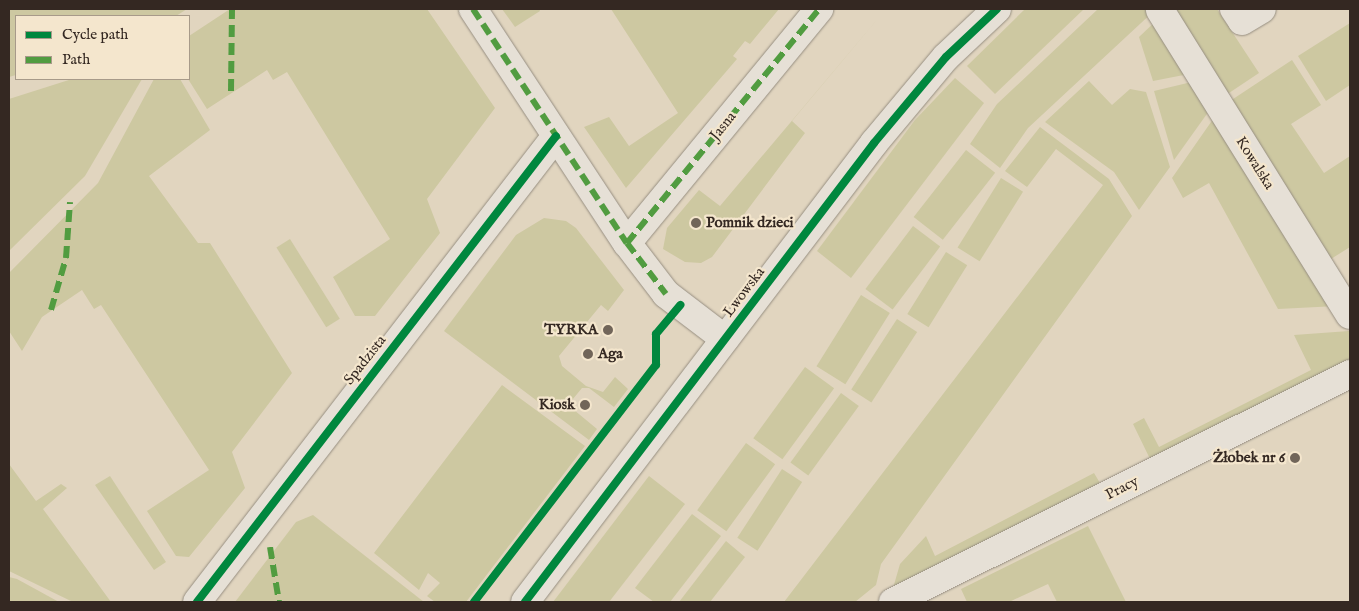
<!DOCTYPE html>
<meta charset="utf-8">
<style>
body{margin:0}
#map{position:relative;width:1359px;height:611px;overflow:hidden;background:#e1d5bf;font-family:"IM FELL English",serif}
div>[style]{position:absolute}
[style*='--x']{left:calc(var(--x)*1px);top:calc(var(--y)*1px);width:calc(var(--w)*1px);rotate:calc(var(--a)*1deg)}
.green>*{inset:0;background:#cdc8a1;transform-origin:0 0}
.roads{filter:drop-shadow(0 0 1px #968e81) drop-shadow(0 0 1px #968e81)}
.minor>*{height:28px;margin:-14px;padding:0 14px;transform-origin:14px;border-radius:14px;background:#e6e0d6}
.quiet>*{height:6px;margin-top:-3px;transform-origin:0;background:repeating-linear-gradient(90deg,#519c40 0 12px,transparent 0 18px)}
.cycleway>*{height:8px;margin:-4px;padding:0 4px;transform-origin:4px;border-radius:4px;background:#00873e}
.dots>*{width:14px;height:14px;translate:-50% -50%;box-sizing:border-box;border:2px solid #f4e6cd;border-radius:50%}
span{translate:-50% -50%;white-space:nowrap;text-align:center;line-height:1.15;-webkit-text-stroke:4.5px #f4e6cd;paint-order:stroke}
.street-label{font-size:15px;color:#342822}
.poi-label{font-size:15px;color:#342822;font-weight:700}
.left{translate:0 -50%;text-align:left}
.right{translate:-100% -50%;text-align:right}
.frame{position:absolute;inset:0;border:10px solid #342822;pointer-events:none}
.legend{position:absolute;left:15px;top:15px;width:175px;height:65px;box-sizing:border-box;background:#f4e6cd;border:1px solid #a79a89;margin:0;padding:6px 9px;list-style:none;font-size:15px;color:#342822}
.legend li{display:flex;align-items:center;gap:10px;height:25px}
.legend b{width:25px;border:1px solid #a79a89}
</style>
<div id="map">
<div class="green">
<i style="clip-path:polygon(9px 9px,187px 9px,176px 16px,16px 16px,16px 75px,9px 77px)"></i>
<i style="clip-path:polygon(230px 9px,427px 9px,495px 108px,427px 199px,440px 233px,375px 316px,355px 316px,333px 277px,390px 239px,287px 72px,273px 80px,267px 70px,207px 109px,188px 79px,189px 36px)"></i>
<i style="clip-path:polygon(502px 9px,539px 9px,540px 11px,515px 27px)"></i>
<i style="clip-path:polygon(611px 9px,779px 9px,750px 44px,745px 41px,733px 56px,737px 59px,626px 188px,584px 127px,609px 117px,629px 146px,678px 113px)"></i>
<i style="clip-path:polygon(886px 9px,792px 121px,805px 133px,712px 257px,701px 263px,685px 262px,663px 249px,667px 228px,699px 190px,720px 206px)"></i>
<i style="clip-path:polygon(1025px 9px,1084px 9px,995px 94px,967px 66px)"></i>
<i style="clip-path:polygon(1098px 9px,1155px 10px,1028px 128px,1000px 168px,970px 144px,997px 104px)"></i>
<i style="clip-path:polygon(1162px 9px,1217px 9px,1259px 73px,1220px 99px)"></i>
<i style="clip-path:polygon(1158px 19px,1194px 73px,1153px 81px,1139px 37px)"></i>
<i style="clip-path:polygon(1350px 23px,1350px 85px,1326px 101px,1298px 56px)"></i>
<i style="clip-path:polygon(1292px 60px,1321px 105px,1291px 124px,1324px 173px,1350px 156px,1350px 247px,1323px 264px,1224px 105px)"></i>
<i style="clip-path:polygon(955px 78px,984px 103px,851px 278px,817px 251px,915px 120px)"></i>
<i style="clip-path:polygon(72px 79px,142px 79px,85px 176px,9px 251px,9px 99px)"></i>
<i style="clip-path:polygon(154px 79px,180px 79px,210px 130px,149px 176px,198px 243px,210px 243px,292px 373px,232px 452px,245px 488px,189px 557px,176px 556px,147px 511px,209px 470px,101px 305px,94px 309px,82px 290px,42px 317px,22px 351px,9px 331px,9px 273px,98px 183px)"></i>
<i style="clip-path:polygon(1200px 80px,1214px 104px,1174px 160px,1154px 91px)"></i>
<i style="clip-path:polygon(1089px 81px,1112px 105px,1130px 89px,1146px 92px,1170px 167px,1139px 210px,1114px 172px,1045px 122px)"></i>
<i style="clip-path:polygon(1218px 112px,1337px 306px,1278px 309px,1209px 183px,1183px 198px,1172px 178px)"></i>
<i style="clip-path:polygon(1040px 127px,1109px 179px,1132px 216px,881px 564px,876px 585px,855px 602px,784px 602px,1103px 185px,1056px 149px,1027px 187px,1005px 171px)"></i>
<i style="left:966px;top:150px;width:37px;height:85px;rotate:38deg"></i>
<i style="left:1001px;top:178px;width:26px;height:82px;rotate:32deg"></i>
<i style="clip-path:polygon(544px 218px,566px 221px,576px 228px,624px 290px,608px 311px,601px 305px,559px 356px,562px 366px,586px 386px,603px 392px,615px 377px,628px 389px,614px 407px,589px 388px,582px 388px,568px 405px,597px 429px,589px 440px,444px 331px,516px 235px)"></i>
<i style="left:913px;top:226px;width:34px;height:79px;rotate:37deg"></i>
<i style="left:290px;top:239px;width:94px;height:16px;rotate:58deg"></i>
<i style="left:946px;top:252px;width:25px;height:73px;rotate:32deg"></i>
<i style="left:861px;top:295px;width:34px;height:84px;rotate:32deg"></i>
<i style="left:897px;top:319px;width:24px;height:84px;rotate:33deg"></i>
<i style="clip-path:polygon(1349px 331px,1350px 362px,1152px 463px,1133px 424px,1144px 418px,1159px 447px,1311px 370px,1294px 335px)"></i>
<i style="left:805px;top:367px;width:36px;height:88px;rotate:36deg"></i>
<i style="clip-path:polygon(502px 385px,585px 446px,466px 602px,435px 602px,427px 596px,440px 583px,428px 573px,419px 590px,374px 553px)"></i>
<i style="left:841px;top:393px;width:22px;height:86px;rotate:36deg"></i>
<i style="left:746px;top:443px;width:36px;height:83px;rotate:36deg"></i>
<i style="clip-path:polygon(9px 464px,36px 501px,61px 484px,67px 488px,43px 509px,111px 602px,73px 602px,9px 571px)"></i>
<i style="left:782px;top:469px;width:24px;height:82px;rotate:33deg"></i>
<i style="clip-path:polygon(1094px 473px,1100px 483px,891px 595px,900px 564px,926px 536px,935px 556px)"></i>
<i style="clip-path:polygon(110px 476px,166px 562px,154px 570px,95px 485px)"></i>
<i style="clip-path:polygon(649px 476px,685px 504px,609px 602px,553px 602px)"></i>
<i style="clip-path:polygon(692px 514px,721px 536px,670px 602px,654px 602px,635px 588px)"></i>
<i style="clip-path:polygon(313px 515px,424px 602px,235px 602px,296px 522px)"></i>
<i style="clip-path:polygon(1088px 526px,1126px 602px,1057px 602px,1048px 584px,1009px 602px,967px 602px,961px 589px)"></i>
<i style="clip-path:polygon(726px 541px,745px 557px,710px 602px,679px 602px)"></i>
<i style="clip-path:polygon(9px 577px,17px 579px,59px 602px,9px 602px)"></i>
</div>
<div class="roads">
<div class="minor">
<i style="--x:473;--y:9;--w:280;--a:56.7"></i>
<i style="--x:627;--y:243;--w:64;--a:52.6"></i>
<i style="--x:666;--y:294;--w:74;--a:37.3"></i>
<i style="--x:1234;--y:9;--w:14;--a:56"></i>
<i style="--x:1242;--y:21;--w:23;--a:-31"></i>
<i style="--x:1160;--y:10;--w:359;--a:58.1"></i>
<i style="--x:627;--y:243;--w:303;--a:-50.6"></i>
<i style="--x:197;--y:602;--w:588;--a:-52.39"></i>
<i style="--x:525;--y:602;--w:577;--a:-52.75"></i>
<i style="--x:874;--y:143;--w:112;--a:-50.1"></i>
<i style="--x:946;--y:57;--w:70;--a:-43.3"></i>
<i style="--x:893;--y:602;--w:511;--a:-26.51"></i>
</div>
</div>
<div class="quiet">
<i style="--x:473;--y:9;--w:280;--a:56.7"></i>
<i style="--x:627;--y:243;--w:64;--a:52.6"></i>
<i style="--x:231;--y:91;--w:82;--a:-89.3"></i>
<i style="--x:627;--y:243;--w:303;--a:-50.6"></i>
<i style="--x:51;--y:310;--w:54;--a:-73.9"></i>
<i style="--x:66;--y:258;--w:56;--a:-85.9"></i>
<i style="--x:270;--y:547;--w:56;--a:80.7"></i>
</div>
<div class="cycleway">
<i style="--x:197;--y:602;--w:588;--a:-52.39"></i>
<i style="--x:474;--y:602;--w:299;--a:-52.5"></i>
<i style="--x:656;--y:365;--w:31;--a:-90"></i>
<i style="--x:656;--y:334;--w:38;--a:-50"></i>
<i style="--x:525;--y:602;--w:577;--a:-52.75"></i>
<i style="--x:874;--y:143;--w:112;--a:-50.1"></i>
<i style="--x:946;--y:57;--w:70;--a:-43.3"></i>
</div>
<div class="dots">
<i style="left:696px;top:223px;background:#716559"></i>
<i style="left:608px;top:330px;background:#716559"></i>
<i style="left:588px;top:354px;background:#716559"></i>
<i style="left:585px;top:405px;background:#716559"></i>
<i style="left:1295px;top:458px;background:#716559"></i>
</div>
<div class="street-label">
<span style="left:723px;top:126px;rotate:-51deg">Jasna</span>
<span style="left:1255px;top:163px;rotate:58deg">Kowalska</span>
<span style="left:744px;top:292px;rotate:-53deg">Lwowska</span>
<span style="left:365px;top:360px;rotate:-52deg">Spadzista</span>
<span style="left:1122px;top:488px;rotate:-27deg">Pracy</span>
</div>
<div class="poi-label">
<span class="left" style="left:706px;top:223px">Pomnik dzieci</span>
<span class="right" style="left:598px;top:330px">TYRKA</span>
<span class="left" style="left:598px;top:354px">Aga</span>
<span class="right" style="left:575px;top:405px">Kiosk</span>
<span class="right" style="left:1285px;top:458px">Żłobek nr 6</span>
</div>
<div class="frame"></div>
<ul class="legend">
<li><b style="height:6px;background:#00873e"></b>Cycle path</li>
<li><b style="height:6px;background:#519c40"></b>Path</li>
</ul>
</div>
